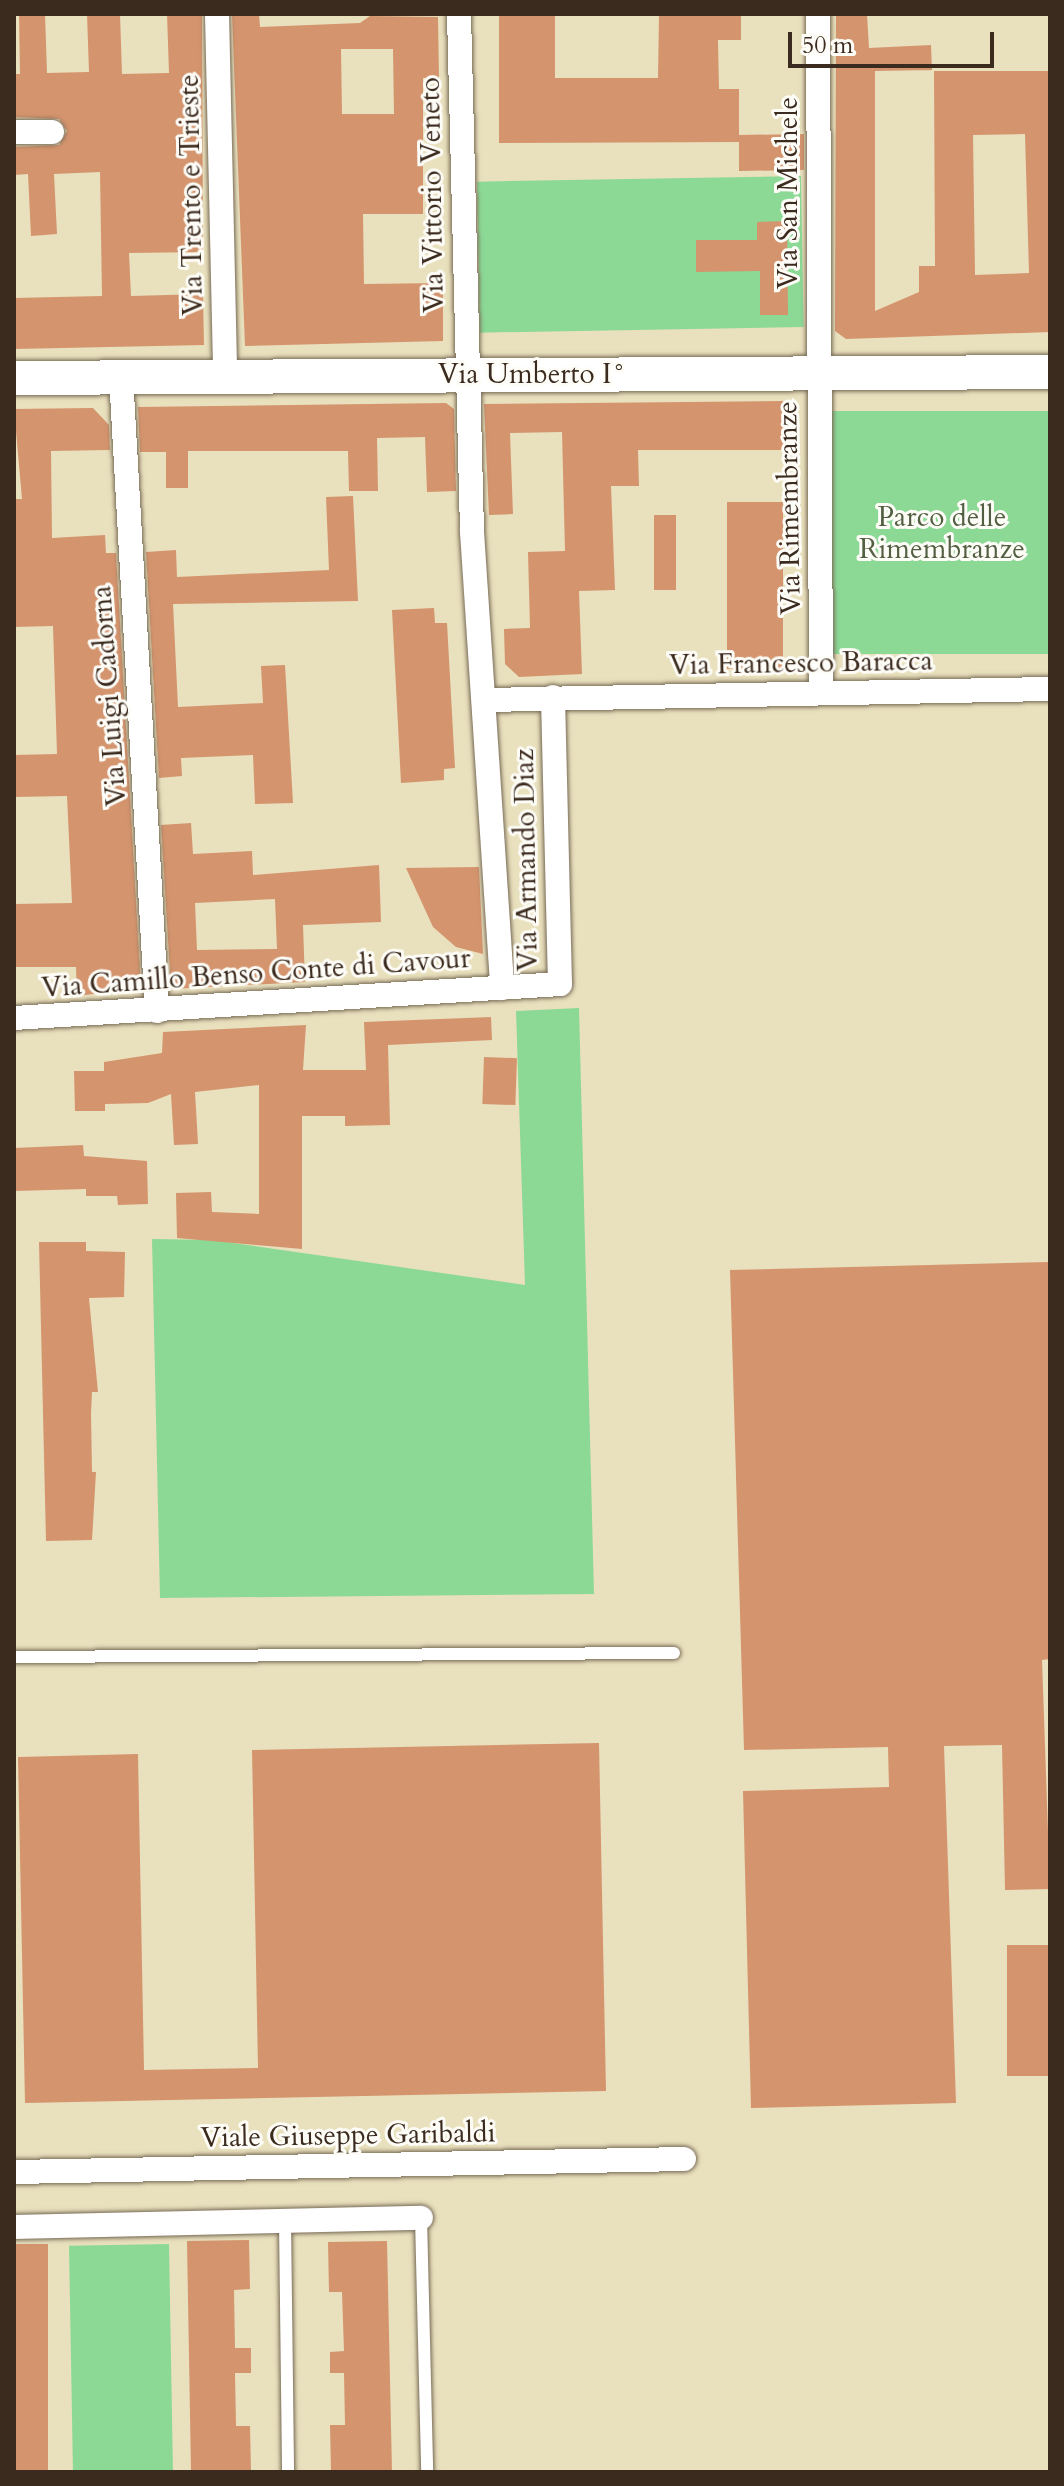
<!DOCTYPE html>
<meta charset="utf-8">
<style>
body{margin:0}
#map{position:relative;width:1064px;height:2486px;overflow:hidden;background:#e9e0bd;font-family:Cardo,serif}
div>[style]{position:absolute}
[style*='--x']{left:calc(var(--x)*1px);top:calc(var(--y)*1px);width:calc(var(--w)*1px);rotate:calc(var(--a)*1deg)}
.green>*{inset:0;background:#8cd996;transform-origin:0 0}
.building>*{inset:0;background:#d4946e;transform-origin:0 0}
.roads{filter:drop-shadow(0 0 2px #786a56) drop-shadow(0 0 2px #786a56)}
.lane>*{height:12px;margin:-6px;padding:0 6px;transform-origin:6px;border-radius:6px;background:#fff}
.street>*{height:24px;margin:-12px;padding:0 12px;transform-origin:12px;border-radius:12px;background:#fff}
.secondary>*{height:34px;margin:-17px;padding:0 17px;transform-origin:17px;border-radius:17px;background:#fff}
span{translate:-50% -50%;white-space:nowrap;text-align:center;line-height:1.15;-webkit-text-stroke:6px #fdfcf7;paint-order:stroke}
.street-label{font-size:28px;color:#3b2a1e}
.park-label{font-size:28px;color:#535f42}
.frame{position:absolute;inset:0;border:16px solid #3b2a1e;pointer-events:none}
.scale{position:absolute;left:788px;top:32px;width:206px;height:36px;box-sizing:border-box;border:4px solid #3b2a1e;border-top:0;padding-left:10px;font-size:24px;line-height:28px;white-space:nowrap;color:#3b2a1e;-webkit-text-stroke:6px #fdfcf7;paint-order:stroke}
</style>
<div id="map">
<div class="green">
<i style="left:801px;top:176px;width:151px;height:324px;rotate:89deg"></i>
<i style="left:1050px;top:411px;width:243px;height:218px;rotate:90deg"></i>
<i style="clip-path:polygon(579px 1008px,594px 1594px,160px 1598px,152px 1239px,213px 1240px,525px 1285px,516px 1011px)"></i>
<i style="left:169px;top:2244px;width:228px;height:100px;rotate:89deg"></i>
</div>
<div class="building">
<i style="clip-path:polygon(19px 14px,45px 14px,47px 73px,89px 72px,87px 14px,120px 14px,122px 74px,169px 73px,167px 14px,202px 14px,203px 252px,129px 253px,131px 296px,203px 294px,204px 345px,14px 349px,14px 298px,102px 296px,100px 172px,54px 174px,57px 234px,31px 236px,28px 174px,14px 175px,14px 147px,59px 145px,67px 131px,59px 119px,14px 117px,14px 74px,20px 74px)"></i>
<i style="clip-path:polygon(evenodd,232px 14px,259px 14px,260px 27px,360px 23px,370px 16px,438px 17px,439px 78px,423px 78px,423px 214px,363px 214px,364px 284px,443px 283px,443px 341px,245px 346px,232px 14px,341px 49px,393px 49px,394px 114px,342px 114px,341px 49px)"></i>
<i style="clip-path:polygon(499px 14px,555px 14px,555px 78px,658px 78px,659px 14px,741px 14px,741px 40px,718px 40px,719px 89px,739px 89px,739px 135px,804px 134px,804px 170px,739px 171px,739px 142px,499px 143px)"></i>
<i style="clip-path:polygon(evenodd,836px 14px,867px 14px,869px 48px,931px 45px,932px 70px,875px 71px,875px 311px,919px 292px,919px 266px,935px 266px,934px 71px,1050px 71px,1050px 332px,846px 339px,835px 331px,836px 14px,1025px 134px,1029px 273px,975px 275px,973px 135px,1025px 134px)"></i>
<i style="clip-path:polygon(787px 221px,788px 315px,760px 315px,760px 271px,696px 272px,696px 240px,757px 240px,757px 222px)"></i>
<i style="clip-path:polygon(783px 401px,786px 450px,638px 450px,639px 486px,611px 486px,615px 590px,579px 591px,582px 674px,519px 677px,505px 664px,504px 629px,530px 628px,528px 552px,565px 551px,562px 432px,510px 433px,513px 514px,489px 515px,484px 404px)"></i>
<i style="clip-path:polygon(446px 403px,454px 409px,456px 491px,427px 492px,425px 437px,377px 438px,378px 491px,349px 491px,348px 451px,188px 451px,188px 488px,166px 488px,166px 452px,140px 452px,138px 407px)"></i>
<i style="clip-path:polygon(93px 408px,109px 425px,110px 450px,51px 451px,52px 538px,105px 535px,106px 553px,116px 553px,141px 988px,77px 996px,76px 967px,14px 967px,14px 904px,72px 903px,67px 796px,14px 797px,14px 755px,57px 754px,53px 626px,14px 627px,14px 499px,22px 499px,14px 409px)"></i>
<i style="clip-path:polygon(353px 496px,358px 601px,173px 604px,178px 707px,263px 703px,261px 666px,285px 665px,293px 803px,255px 804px,253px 755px,181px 758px,182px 776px,159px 778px,146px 552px,176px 550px,177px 577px,329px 570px,326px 497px)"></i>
<i style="left:727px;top:502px;width:56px;height:167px"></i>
<i style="left:654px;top:515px;width:22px;height:75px"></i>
<i style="clip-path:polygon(434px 608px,435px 623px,447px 623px,455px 768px,444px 769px,444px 780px,401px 783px,392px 610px)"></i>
<i style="clip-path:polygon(evenodd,191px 823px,193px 854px,252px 851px,253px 875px,379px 865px,381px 922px,303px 925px,305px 982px,171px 989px,161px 825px,191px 823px,275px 899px,277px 949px,197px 950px,195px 903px,275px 899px)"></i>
<i style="clip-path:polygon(477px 867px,479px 867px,483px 954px,456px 947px,433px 927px,406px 868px)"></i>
<i style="clip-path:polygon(491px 1017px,492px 1040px,388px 1045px,390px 1125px,345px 1126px,345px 1116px,302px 1116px,302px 1249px,177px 1238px,176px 1193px,211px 1192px,212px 1212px,259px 1214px,259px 1085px,195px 1092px,198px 1144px,174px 1145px,171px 1094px,148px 1103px,105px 1104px,105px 1111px,75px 1111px,74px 1071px,104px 1071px,104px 1062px,162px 1053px,163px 1032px,306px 1025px,303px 1070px,366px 1070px,364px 1022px)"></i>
<i style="left:484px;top:1057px;width:33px;height:47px;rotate:2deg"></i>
<i style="clip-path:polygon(83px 1145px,84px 1156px,147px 1161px,148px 1204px,118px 1205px,117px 1196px,86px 1196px,86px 1189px,14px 1191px,14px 1148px)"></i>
<i style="clip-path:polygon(39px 1242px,86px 1242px,86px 1251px,125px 1252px,124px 1297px,89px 1298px,98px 1392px,92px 1392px,91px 1413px,92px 1472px,96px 1472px,92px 1540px,46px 1541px)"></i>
<i style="clip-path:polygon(1050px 1262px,1050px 1659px,1042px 1660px,1050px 1889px,1005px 1890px,1002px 1745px,944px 1746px,956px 2103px,751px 2108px,743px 1791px,889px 1787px,888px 1747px,744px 1750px,730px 1270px)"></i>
<i style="clip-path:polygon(599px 1743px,606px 2091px,25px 2103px,18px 1757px,138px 1754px,144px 2070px,258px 2068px,252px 1750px)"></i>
<i style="left:1050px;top:1945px;width:131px;height:43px;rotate:90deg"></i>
<i style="clip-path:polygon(249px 2240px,250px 2289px,234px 2290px,235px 2348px,251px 2348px,251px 2373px,235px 2373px,236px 2426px,250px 2426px,251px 2472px,191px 2472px,187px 2241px)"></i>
<i style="clip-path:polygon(387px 2241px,392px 2472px,331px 2472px,330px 2425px,345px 2425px,344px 2373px,330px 2373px,330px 2352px,344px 2351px,342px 2292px,329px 2292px,328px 2242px)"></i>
<i style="left:14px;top:2244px;width:34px;height:228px"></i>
</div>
<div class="roads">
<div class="lane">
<i style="--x:14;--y:1657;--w:660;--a:-0.35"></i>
<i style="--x:421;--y:2218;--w:254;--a:88.6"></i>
<i style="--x:285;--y:2221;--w:251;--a:89.3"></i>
</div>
<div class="street">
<i style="--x:217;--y:14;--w:361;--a:88.7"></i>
<i style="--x:459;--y:14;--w:518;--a:88.56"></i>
<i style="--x:472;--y:532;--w:457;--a:86.2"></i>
<i style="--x:818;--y:14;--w:677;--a:89.75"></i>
<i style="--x:14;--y:132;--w:38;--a:0"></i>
<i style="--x:121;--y:376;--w:636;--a:86.76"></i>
<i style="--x:486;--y:700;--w:564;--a:-1.12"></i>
<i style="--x:14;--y:1018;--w:547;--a:-3.56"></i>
<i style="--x:560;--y:984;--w:287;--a:-91.4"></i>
<i style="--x:14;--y:2172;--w:670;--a:-1.11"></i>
<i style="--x:14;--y:2227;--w:407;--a:-1.3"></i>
</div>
<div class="secondary">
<i style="--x:14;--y:378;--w:1036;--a:-0.33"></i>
</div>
</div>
<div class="street-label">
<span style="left:788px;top:193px;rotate:-90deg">Via San Michele</span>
<span style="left:191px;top:195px;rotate:-91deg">Via Trento e Trieste</span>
<span style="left:432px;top:195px;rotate:-91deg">Via Vittorio Veneto</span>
<span style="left:532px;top:374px">Via Umberto I°</span>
<span style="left:789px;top:508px;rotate:-91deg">Via Rimembranze</span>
<span style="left:801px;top:663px;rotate:-1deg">Via Francesco Baracca</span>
<span style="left:109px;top:696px;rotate:-94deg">Via Luigi Cadorna</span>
<span style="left:526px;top:860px;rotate:-91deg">Via Armando Diaz</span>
<span style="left:256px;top:973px;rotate:-4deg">Via Camillo Benso Conte di Cavour</span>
<span style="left:348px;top:2135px;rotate:-1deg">Viale Giuseppe Garibaldi</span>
</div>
<div class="park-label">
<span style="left:942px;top:533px">Parco delle<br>Rimembranze</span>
</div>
<div class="frame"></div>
<div class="scale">50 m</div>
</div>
